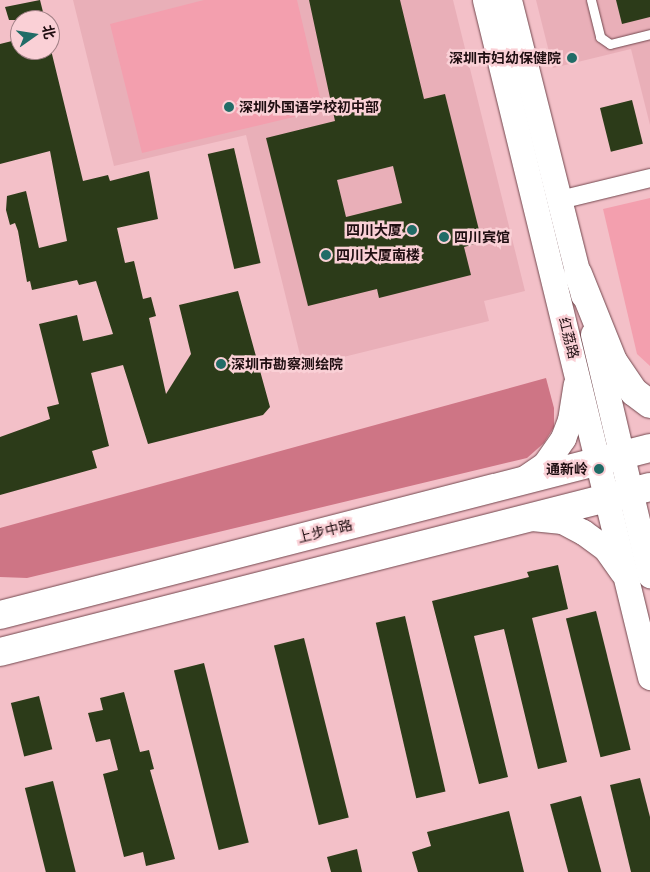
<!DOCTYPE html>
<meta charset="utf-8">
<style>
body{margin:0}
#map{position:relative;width:650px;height:872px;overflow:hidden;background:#f3c0c8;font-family:Manrope,"Noto Sans SC",sans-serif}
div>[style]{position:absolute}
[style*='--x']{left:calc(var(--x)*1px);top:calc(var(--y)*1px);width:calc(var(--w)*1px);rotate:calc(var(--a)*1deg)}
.built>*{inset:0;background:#e9afb8}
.green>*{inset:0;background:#f39fae}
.forest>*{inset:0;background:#ce7585}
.building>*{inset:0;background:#2c3b19;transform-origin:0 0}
.roads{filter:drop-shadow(0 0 1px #72474e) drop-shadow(0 0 1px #72474e)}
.service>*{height:9px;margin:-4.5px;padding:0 4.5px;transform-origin:4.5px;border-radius:4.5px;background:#fff}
.minor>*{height:18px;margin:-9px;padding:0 9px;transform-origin:9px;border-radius:9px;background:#fff}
.secondary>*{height:25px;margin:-12.5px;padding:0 12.5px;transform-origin:12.5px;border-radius:12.5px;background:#fff}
.primary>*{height:28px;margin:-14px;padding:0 14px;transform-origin:14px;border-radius:14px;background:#fff}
.dots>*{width:14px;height:14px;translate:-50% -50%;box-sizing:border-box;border:2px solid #fad0d6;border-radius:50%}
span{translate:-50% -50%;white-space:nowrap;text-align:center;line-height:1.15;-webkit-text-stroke:5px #fad0d6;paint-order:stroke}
.poi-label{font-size:14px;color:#1f0e11;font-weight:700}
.right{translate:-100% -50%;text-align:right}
.left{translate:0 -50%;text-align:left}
.street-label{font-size:14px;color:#1f0e11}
.north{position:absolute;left:10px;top:10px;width:50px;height:50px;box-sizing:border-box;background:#fad0d6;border:1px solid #a28287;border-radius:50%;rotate:77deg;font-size:14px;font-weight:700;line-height:20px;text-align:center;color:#1f0e11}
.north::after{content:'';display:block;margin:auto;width:18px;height:22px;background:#216c67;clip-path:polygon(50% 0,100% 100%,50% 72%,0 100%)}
</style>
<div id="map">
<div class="built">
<i style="clip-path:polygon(73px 0,453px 0,525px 291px,484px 301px,489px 321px,303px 367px,246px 135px,114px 166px)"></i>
<i style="clip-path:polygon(536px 0,650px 0,650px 125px,631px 49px,553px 68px)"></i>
</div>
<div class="green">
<i style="clip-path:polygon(204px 0,297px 0,323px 110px,142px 153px,110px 24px)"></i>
<i style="clip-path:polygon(650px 198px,650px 366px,637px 354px,603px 209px)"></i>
</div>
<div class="forest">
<i style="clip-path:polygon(546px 378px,554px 408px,554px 427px,544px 443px,527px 458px,27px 578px,0 577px,0 528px)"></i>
</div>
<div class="building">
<i style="clip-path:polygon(40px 0,45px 20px,9px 20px,5px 7px)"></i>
<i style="clip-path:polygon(evenodd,309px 0,400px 0,424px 99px,445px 94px,482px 242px,464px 247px,471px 275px,379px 298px,377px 289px,308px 306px,266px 138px,335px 121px,309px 0,393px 166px,402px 203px,346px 217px,337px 180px,393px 166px)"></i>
<i style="clip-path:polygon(616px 0,650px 0,650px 17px,622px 24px)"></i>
<i style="clip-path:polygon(20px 39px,20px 50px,51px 50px,83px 181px,108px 175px,110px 181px,149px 171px,158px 219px,117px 228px,125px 263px,134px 261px,143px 299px,151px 297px,156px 316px,149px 318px,166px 394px,191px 354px,179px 305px,238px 291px,270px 407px,263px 415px,148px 444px,123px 365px,91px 373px,109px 446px,92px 451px,97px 468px,0 495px,0 437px,50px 419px,47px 407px,59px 404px,39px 324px,77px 315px,83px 341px,113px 334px,96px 281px,79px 285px,77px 280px,32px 290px,30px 281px,27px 282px,18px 231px,15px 223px,10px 225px,6px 210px,7px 196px,26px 191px,39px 248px,67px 241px,50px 151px,0 164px,0 44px)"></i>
<i style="left:632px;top:100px;width:45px;height:33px;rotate:76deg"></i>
<i style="left:234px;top:148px;width:118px;height:27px;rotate:77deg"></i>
<i style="clip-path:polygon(558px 565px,568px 609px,532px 618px,567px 762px,538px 769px,504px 629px,474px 636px,508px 777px,479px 784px,432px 601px,529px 577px,527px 572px)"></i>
<i style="left:596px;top:611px;width:143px;height:31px;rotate:76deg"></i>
<i style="left:405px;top:616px;width:180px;height:30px;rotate:77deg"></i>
<i style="left:304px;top:638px;width:185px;height:31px;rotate:76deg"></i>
<i style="left:204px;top:663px;width:185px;height:31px;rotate:76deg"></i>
<i style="clip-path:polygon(124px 692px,140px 752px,149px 750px,154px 769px,150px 770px,175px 859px,146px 866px,143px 852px,124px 857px,103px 774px,118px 770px,110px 739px,96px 742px,88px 713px,103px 710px,100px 698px)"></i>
<i style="left:39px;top:696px;width:55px;height:29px;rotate:76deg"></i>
<i style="clip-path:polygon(640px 778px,650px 817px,650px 872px,631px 872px,610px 785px)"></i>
<i style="left:53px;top:781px;width:94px;height:29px;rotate:76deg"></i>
<i style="left:581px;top:796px;width:79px;height:32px;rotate:75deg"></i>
<i style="clip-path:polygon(509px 811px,524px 872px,418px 872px,412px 852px,431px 846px,427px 832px)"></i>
<i style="clip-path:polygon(357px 849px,362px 872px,331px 872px,327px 857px)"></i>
</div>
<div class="roads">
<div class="service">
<i style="--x:591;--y:0;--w:38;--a:76"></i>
<i style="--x:600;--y:37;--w:12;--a:35"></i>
<i style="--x:610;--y:44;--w:41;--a:-14"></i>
</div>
<div class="minor">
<i style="--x:560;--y:200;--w:93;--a:-13.7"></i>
</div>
<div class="secondary">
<i style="--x:485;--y:0;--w:697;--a:76.3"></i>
<i style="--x:509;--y:0;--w:304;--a:75.9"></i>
<i style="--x:593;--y:334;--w:248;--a:76.7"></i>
<i style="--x:523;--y:479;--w:27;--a:-34"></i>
<i style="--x:545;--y:464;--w:32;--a:-55"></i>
<i style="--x:563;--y:438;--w:19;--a:-69"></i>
<i style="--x:570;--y:420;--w:36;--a:-81"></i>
<i style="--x:532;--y:518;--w:30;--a:6"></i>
<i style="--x:562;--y:521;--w:24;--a:28"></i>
<i style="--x:583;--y:532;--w:29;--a:36"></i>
<i style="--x:606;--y:549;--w:28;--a:55"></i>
</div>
<div class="primary">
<i style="--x:578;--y:274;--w:94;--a:68.1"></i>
<i style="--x:613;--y:361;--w:37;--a:56"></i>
<i style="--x:634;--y:392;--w:20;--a:37"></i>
<i style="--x:0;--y:615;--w:671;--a:-14.41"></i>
<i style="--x:0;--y:652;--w:671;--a:-14.24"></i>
</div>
</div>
<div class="dots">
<i style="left:572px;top:58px;background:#216c67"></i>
<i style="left:229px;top:107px;background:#216c67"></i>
<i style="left:412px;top:230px;background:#216c67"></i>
<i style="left:444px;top:237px;background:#216c67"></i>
<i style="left:326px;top:255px;background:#216c67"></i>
<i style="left:221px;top:364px;background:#216c67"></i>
<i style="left:599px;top:469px;background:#216c67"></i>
</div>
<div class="poi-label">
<span class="right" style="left:561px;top:58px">深圳市妇幼保健院</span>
<span class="left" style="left:239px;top:107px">深圳外国语学校初中部</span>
<span class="right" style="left:402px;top:230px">四川大厦</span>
<span class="left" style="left:454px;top:237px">四川宾馆</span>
<span class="left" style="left:336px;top:255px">四川大厦南楼</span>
<span class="left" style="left:231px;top:364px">深圳市勘察测绘院</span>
<span class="right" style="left:588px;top:469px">通新岭</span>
</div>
<div class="street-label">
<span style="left:569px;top:338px;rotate:76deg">红荔路</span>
<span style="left:325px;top:531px;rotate:-14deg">上步中路</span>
</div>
<div class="north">北</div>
</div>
